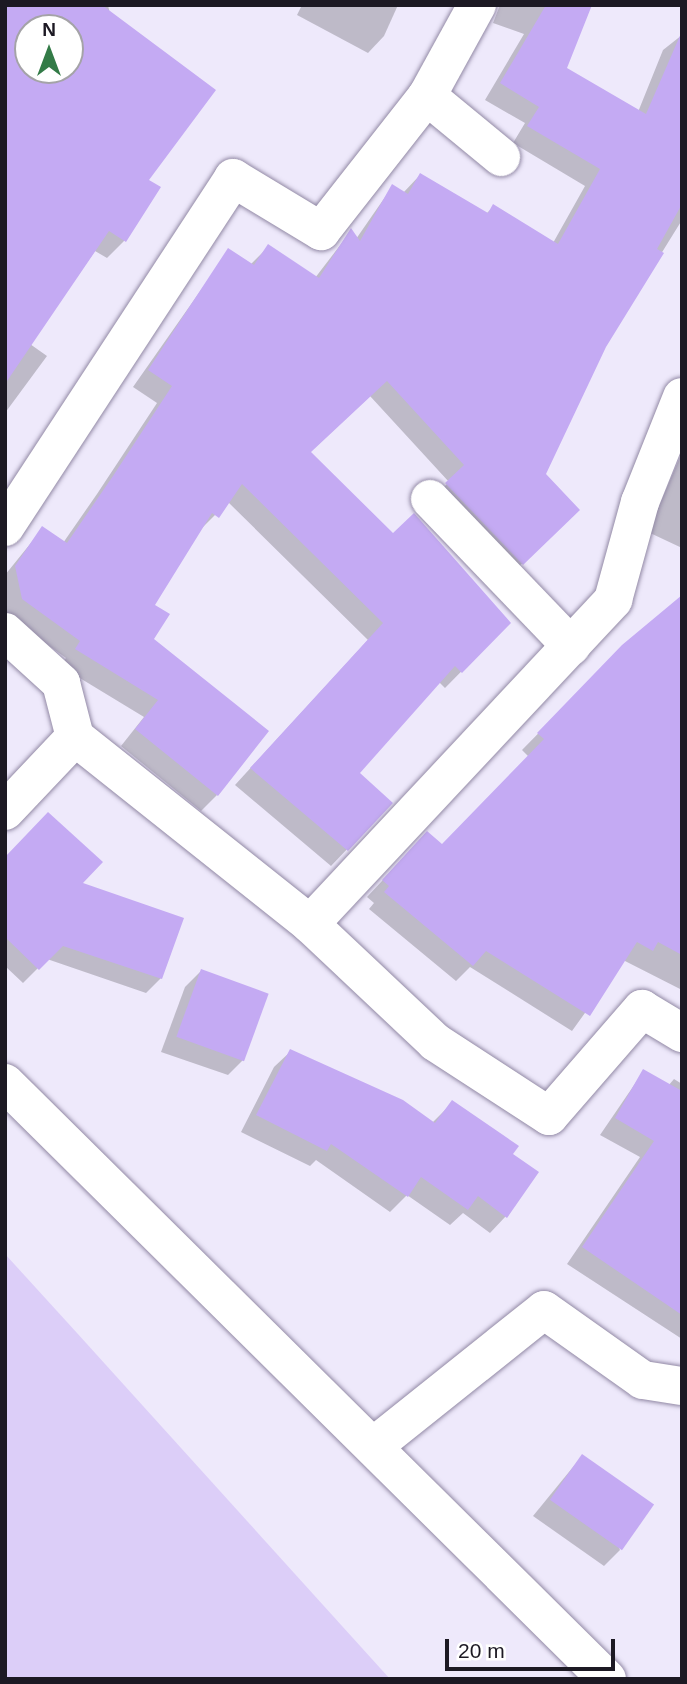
<!DOCTYPE html>
<style>
body{margin:0}
#map{position:relative;width:687px;height:1684px;overflow:hidden;background:#eee9fb;font-family:Arial,sans-serif}
div>[style]{position:absolute}
[style*='--x']{left:calc(var(--x)*1px);top:calc(var(--y)*1px);width:calc(var(--w)*1px);rotate:calc(var(--a)*1deg)}
.green>*{inset:0;background:#dccef8}
.shadow>*{inset:0;background:#0003}
.building>*{inset:0;background:#c4aaf3;transform-origin:0 0}
.roads{filter:drop-shadow(0 0 2px #9289a5) drop-shadow(0 0 2px #9289a5)}
.minor>*{height:38px;margin:-19px;padding:0 19px;transform-origin:19px;border-radius:19px;background:#fff}
span{translate:-50% -50%;white-space:nowrap;text-align:center;line-height:1.15;-webkit-text-stroke:7px #fff;paint-order:stroke}
.frame{position:absolute;inset:0;border:7px solid #1c1923;pointer-events:none}
.north{position:absolute;left:14px;top:14px;width:70px;height:70px;box-sizing:border-box;background:#fff;border:2px solid #a4a3a7;border-radius:50%;rotate:0deg;font-size:19px;font-weight:700;line-height:28px;text-align:center;color:#1c1923}
.north::after{content:'';display:block;margin:auto;width:24px;height:32px;background:#337b47;clip-path:polygon(50% 0,100% 100%,50% 72%,0 100%)}
.scale{position:absolute;left:445px;top:1639px;width:170px;height:32px;box-sizing:border-box;border:4px solid #1c1923;border-top:0;padding-left:9px;font-size:21px;line-height:24px;white-space:nowrap;color:#1c1923;-webkit-text-stroke:5px #fff;paint-order:stroke}
</style>
<div id="map">
<div class="green">
<i style="clip-path:polygon(5px 1254px,77px 1333px,390px 1679px,5px 1679px)"></i>
</div>
<div class="shadow">
<i style="clip-path:polygon(evenodd,5px 5px,108px 5px,146px 180px,124px 241px,107px 258px,95px 251px,30px 344px,47px 356px,5px 413px,5px 5px,28px 28px,70px 28px,70px 70px,28px 70px,28px 28px)"></i>
<i style="clip-path:polygon(302px 5px,398px 5px,384px 36px,368px 53px,297px 15px)"></i>
<i style="clip-path:polygon(500px 5px,590px 5px,565px 69px,638px 112px,663px 50px,682px 35px,682px 220px,604px 346px,544px 475px,577px 510px,506px 579px,430px 501px,449px 482px,370px 396px,309px 453px,393px 535px,509px 623px,445px 688px,439px 682px,357px 773px,391px 803px,331px 866px,235px 785px,368px 640px,228px 502px,199px 531px,153px 606px,151px 640px,217px 795px,201px 811px,121px 746px,144px 717px,60px 666px,66px 658px,6px 615px,5px 575px,43px 528px,63px 543px,97px 494px,157px 403px,133px 387px,229px 250px,250px 265px,268px 247px,315px 278px,351px 231px,356px 239px,392px 187px,403px 193px,420px 175px,486px 214px,494px 206px,553px 243px,585px 186px,513px 143px,525px 123px,485px 100px,524px 34px,493px 23px)"></i>
<i style="clip-path:polygon(682px 452px,682px 548px,648px 532px)"></i>
<i style="clip-path:polygon(624px 646px,682px 720px,682px 990px,623px 960px,572px 1031px,470px 967px,456px 981px,369px 909px,374px 903px,367px 897px,411px 850px,442px 846px,529px 757px,522px 750px)"></i>
<i style="clip-path:polygon(5px 874px,80px 884px,161px 978px,146px 993px,47px 959px,23px 983px,5px 966px)"></i>
<i style="clip-path:polygon(201px 971px,244px 1059px,228px 1075px,161px 1052px,185px 987px)"></i>
<i style="clip-path:polygon(291px 1051px,432px 1123px,452px 1103px,511px 1154px,506px 1216px,490px 1233px,463px 1213px,450px 1225px,407px 1195px,390px 1212px,316px 1160px,310px 1166px,241px 1132px,274px 1067px)"></i>
<i style="clip-path:polygon(643px 1072px,668px 1086px,674px 1079px,682px 1084px,682px 1339px,567px 1264px,640px 1157px,600px 1135px)"></i>
<i style="clip-path:polygon(582px 1456px,620px 1550px,604px 1566px,533px 1516px)"></i>
</div>
<div class="building">
<i style="clip-path:polygon(evenodd,5px 5px,102px 5px,216px 90px,149px 180px,161px 187px,126px 242px,109px 231px,5px 384px,5px 5px,28px 28px,70px 28px,70px 70px,28px 70px,28px 28px)"></i>
<i style="clip-path:polygon(546px 5px,592px 5px,567px 68px,646px 114px,682px 31px,682px 204px,657px 249px,664px 253px,606px 347px,546px 474px,580px 510px,523px 565px,445px 483px,464px 465px,387px 381px,311px 452px,393px 533px,414px 513px,511px 623px,462px 673px,455px 666px,360px 773px,393px 803px,348px 851px,250px 768px,383px 623px,242px 484px,219px 518px,212px 513px,155px 605px,170px 614px,154px 639px,269px 731px,218px 796px,135px 729px,158px 700px,75px 649px,80px 641px,22px 599px,15px 566px,42px 526px,67px 543px,113px 476px,172px 386px,148px 370px,228px 248px,254px 265px,268px 244px,319px 278px,351px 228px,360px 241px,392px 184px,408px 194px,420px 173px,488px 213px,493px 204px,558px 244px,600px 169px,527px 126px,539px 107px,500px 83px)"></i>
<i style="clip-path:polygon(682px 595px,682px 955px,658px 942px,653px 951px,637px 942px,590px 1016px,486px 951px,473px 966px,384px 892px,389px 886px,382px 880px,427px 831px,442px 844px,544px 739px,537px 733px,622px 645px)"></i>
<i style="clip-path:polygon(48px 812px,103px 862px,83px 883px,184px 918px,162px 979px,63px 946px,39px 970px,5px 937px,5px 857px)"></i>
<i style="left:201px;top:969px;width:72px;height:72px;rotate:20deg"></i>
<i style="clip-path:polygon(290px 1049px,403px 1100px,435px 1123px,452px 1100px,519px 1146px,513px 1154px,539px 1172px,507px 1218px,478px 1196px,468px 1210px,421px 1177px,408px 1197px,331px 1144px,327px 1151px,256px 1115px)"></i>
<i style="clip-path:polygon(643px 1069px,682px 1091px,682px 1315px,582px 1247px,654px 1141px,615px 1118px)"></i>
<i style="left:582px;top:1454px;width:88px;height:56px;rotate:35deg"></i>
</div>
<div class="roads">
<div class="minor">
<i style="--x:427;--y:96;--w:96;--a:39.5"></i>
<i style="--x:430;--y:499;--w:204;--a:46.2"></i>
<i style="--x:5;--y:527;--w:417;--a:-56.8"></i>
<i style="--x:233;--y:178;--w:103;--a:31.1"></i>
<i style="--x:321;--y:231;--w:172;--a:-51.9"></i>
<i style="--x:427;--y:96;--w:104;--a:-61.2"></i>
<i style="--x:5;--y:632;--w:76;--a:42.3"></i>
<i style="--x:61;--y:683;--w:56;--a:75.5"></i>
<i style="--x:75;--y:737;--w:300;--a:38.5"></i>
<i style="--x:310;--y:924;--w:172;--a:43.3"></i>
<i style="--x:435;--y:1042;--w:136;--a:33"></i>
<i style="--x:549;--y:1116;--w:142;--a:-49"></i>
<i style="--x:642;--y:1009;--w:47;--a:31"></i>
<i style="--x:5;--y:811;--w:102;--a:-46.6"></i>
<i style="--x:310;--y:924;--w:444;--a:-46.9"></i>
<i style="--x:613;--y:600;--w:102;--a:-74.6"></i>
<i style="--x:640;--y:502;--w:113;--a:-68.2"></i>
<i style="--x:5;--y:1083;--w:847;--a:44.71"></i>
<i style="--x:375;--y:1445;--w:216;--a:-38.6"></i>
<i style="--x:544;--y:1310;--w:121;--a:35.3"></i>
<i style="--x:643;--y:1380;--w:39;--a:9"></i>
</div>
</div>
<div class="frame"></div>
<div class="north">N</div>
<div class="scale">20 m</div>
</div>
